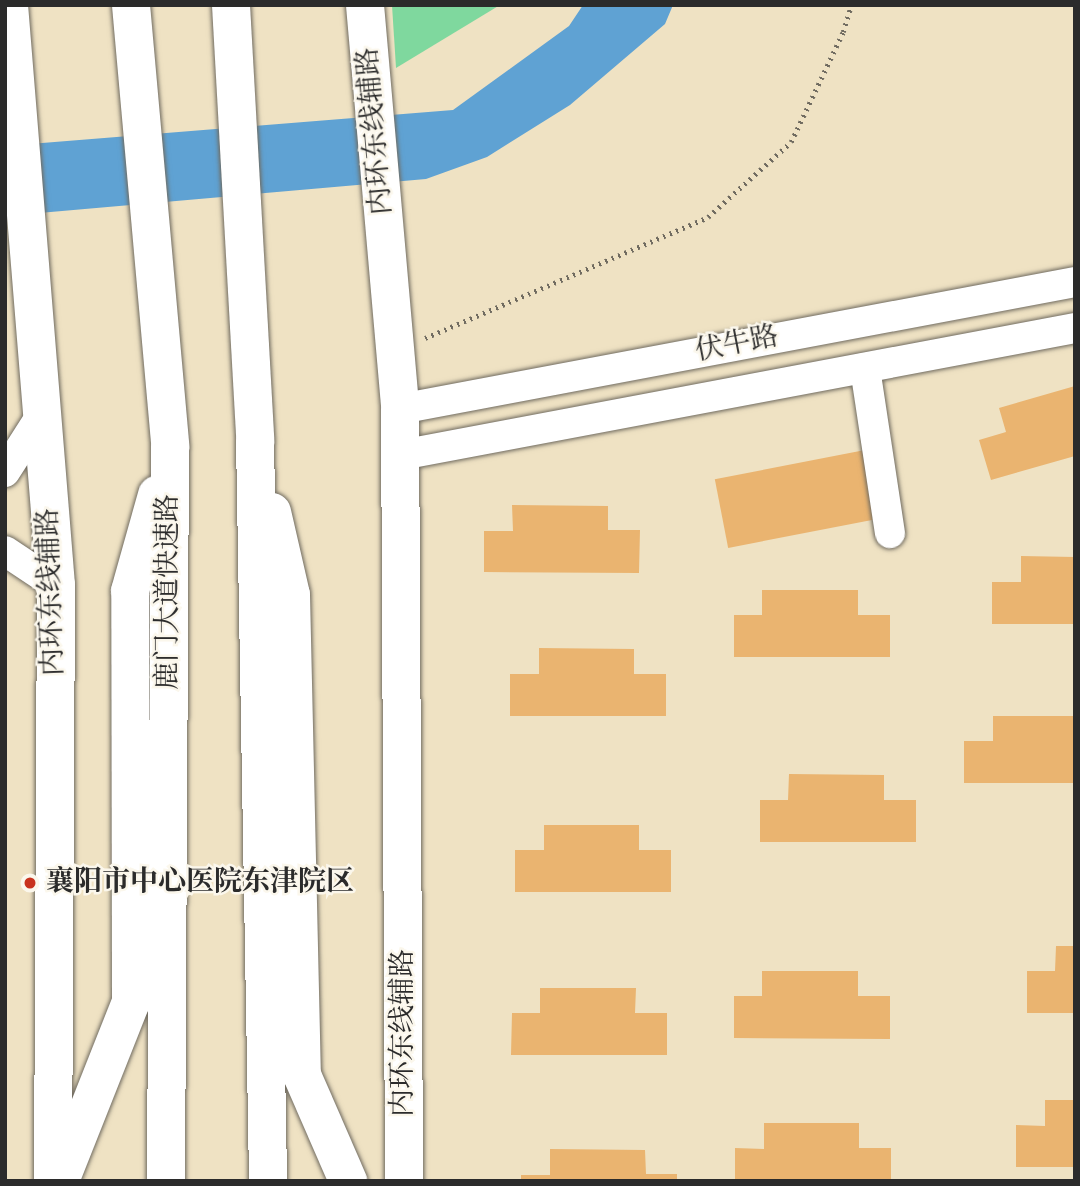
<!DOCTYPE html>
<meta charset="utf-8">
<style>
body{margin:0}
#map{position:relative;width:1080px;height:1186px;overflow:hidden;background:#efe2c3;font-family:"Sorts Mill Goudy","Noto Serif SC",serif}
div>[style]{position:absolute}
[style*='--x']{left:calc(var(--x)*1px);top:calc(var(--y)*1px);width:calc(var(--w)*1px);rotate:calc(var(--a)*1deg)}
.green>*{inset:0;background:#7fd89e}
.water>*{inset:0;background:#5fa2d3}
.building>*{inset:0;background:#eab470;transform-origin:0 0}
.path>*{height:4.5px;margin-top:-2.25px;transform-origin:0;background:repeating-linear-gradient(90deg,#706b60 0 2px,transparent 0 7px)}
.roads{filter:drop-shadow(0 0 2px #706b60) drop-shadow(0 0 2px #706b60)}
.minor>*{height:30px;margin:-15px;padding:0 15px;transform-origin:15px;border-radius:15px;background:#fff}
.major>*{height:38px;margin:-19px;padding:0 19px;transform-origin:19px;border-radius:19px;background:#fff}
.highway>*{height:38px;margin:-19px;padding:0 19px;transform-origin:19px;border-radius:19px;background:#fff}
.dots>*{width:19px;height:19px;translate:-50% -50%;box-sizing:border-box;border:4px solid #fbf7ec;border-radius:50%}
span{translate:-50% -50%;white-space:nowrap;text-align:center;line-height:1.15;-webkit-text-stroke:5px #fbf7ec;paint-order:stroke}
.street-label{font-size:28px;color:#2b2b2b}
.poi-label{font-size:28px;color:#2b2b2b;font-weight:700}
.left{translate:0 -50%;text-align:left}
.frame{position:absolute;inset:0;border:7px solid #2b2b2b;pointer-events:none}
</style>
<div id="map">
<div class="green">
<i style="clip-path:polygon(392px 5px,500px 5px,396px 68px)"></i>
</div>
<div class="water">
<i style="clip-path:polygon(583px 5px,673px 5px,665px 24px,570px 105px,487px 157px,426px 179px,5px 216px,5px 146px,453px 110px,569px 26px)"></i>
</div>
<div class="building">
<i style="clip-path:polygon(1075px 386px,1075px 456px,991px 480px,979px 440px,1006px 432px,999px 408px)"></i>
<i style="left:865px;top:450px;width:70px;height:153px;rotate:79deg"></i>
<i style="clip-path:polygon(512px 505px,608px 506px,608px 530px,640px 530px,639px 573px,484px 572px,484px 531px,513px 531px)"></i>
<i style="clip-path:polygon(1021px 556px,1075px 557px,1075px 624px,992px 624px,992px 582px,1021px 582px)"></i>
<i style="clip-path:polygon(762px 590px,858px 590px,858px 615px,890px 615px,890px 657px,734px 657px,734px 615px,762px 615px)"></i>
<i style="clip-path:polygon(539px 648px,634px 649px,634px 674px,666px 674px,666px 716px,510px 716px,510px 674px,539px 674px)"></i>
<i style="clip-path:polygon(993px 716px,1075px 716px,1075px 783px,964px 783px,964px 741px,993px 741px)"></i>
<i style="clip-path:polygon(789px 774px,884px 775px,884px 800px,916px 800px,916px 842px,760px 842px,760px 800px,788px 800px)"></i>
<i style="clip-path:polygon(544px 825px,639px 825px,639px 850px,671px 850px,671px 892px,515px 892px,515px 850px,544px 850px)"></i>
<i style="clip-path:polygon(1056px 946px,1075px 946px,1075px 1013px,1027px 1013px,1027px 971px,1055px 971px)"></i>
<i style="clip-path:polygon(762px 971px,858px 971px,858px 996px,890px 996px,890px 1039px,734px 1038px,734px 996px,762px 996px)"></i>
<i style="clip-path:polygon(540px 988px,636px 988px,635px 1013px,667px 1013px,667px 1055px,511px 1055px,512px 1013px,540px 1013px)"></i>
<i style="clip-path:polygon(1045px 1100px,1075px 1100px,1075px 1167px,1016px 1167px,1016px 1125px,1045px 1126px)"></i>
<i style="clip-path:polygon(764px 1123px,859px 1123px,859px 1148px,891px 1148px,891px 1181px,735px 1181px,735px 1148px,764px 1149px)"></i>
<i style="clip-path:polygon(550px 1149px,645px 1150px,646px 1174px,677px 1174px,677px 1181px,521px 1181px,521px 1175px,550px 1175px)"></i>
</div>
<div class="path">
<i style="--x:425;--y:338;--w:308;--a:-23.1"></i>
<i style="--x:708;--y:217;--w:112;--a:-42.1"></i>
<i style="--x:791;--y:142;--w:122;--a:-64.7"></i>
<i style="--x:843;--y:32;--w:28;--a:-73"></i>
</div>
<div class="roads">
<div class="minor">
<i style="--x:865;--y:368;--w:167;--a:81.4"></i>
<i style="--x:400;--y:409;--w:687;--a:-10.66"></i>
<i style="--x:401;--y:455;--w:686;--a:-10.67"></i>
<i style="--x:5;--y:472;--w:72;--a:-57.4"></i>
<i style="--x:5;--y:551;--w:61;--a:33.7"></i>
</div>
<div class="major">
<i style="--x:9;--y:5;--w:582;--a:85.37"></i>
<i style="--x:56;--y:585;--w:596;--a:90.29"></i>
<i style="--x:365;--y:5;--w:406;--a:85"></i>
<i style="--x:400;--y:409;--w:772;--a:89.7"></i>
</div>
<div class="highway">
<i style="--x:131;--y:5;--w:443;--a:84.9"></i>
<i style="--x:170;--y:446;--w:735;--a:90.31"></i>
<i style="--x:231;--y:5;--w:436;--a:86.8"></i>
<i style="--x:255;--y:440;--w:741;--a:88.99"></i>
<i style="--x:272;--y:512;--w:85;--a:77.1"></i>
<i style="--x:291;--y:595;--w:480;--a:88.7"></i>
<i style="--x:302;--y:1075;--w:116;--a:66.5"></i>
<i style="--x:60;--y:1181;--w:193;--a:-68.4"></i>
<i style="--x:131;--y:1002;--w:411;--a:-90.1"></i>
<i style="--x:130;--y:591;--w:100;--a:-74.3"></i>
</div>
</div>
<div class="dots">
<i style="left:30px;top:883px;background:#c8321e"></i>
</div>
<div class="street-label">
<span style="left:376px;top:131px;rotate:-95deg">内环东线辅路</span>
<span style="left:737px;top:345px;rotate:-11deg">伏牛路</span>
<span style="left:52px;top:592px;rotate:-92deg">内环东线辅路</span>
<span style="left:169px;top:592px;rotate:-90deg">鹿门大道快速路</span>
<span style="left:404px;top:1033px;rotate:-90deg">内环东线辅路</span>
</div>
<div class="poi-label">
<span class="left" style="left:46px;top:883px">襄阳市中心医院东津院区</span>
</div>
<div class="frame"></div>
</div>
